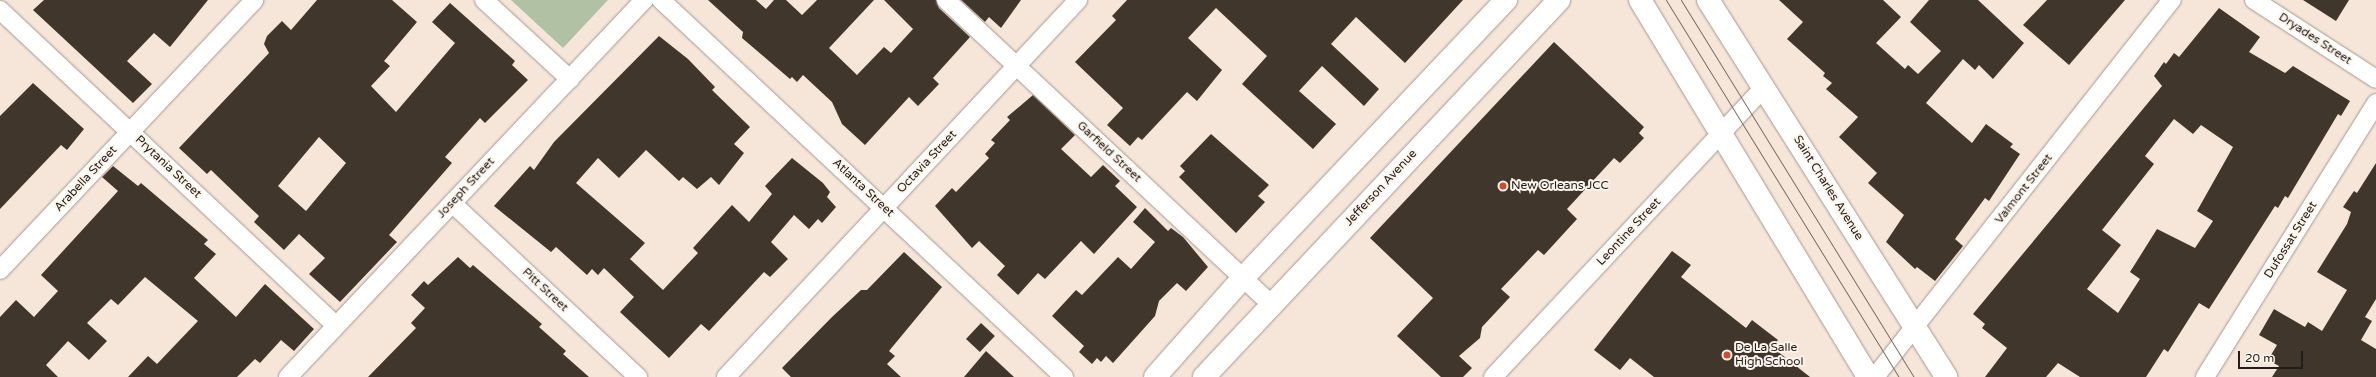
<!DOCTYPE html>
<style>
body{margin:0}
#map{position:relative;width:2376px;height:377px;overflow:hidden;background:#f5e6d9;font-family:"Varela Round",sans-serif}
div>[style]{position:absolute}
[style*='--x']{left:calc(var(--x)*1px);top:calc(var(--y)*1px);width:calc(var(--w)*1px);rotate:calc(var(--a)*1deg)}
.green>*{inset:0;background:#b1c1a4}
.building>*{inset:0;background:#41362c;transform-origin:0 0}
.roads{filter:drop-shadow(0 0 1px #a6988c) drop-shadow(0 0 1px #a6988c)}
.minor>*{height:18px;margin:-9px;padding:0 9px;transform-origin:9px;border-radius:9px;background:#fff}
.tertiary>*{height:22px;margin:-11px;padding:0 11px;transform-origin:11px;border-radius:11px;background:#fff}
.secondary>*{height:22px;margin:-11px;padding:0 11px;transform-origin:11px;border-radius:11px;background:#fff}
.tram>*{height:1px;margin:-0.5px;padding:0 0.5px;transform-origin:0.5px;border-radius:0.5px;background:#776e66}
.dots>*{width:11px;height:11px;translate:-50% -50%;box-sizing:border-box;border:2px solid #fdf4ec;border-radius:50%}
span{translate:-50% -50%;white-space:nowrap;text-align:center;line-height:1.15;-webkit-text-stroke:4px #fdf4ec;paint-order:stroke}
.street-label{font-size:12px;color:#221d18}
.poi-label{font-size:12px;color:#221d18}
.left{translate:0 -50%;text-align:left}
.scale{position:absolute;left:2238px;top:351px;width:65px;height:18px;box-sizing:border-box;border:2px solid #221d18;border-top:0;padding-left:5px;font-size:12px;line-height:14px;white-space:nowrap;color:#221d18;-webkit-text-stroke:3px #fdf4ec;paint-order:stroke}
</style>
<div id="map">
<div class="green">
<i style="clip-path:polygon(511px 0,608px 0,563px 48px)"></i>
</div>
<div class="building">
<i style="clip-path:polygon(44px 0,208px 0,170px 47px,154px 33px,127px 61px,152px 84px,133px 103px,33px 10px)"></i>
<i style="clip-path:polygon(evenodd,317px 0,392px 0,417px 22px,384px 61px,390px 66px,371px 86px,396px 112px,455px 43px,432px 22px,450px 3px,515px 61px,512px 65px,528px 80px,485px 123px,480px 118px,445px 157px,452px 163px,389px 235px,397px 242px,340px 302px,309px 274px,325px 258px,299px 234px,284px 250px,254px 222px,259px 216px,211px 170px,207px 174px,179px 148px,269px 53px,264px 44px,267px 36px,282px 21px,291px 30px,317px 0,319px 137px,346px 163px,306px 211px,278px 186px,319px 137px)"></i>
<i style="clip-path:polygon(708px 0,756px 0,766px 9px,774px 0,786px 0,802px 15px,817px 0,874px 0,829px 48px,857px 75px,884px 47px,891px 53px,913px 29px,884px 0,936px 0,939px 8px,970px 37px,933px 78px,939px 84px,918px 106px,909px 97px,865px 145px,842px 124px,832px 102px,803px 75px,797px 82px,792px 77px,790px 79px,742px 38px,743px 32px)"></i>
<i style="clip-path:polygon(961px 0,1021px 0,1001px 28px,989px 17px,985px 22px)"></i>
<i style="clip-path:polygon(1127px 0,1463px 0,1405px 63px,1356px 17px,1331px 44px,1379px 89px,1364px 106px,1322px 66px,1299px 91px,1336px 124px,1313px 149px,1242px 84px,1267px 56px,1216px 8px,1188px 38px,1222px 70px,1197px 101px,1187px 92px,1142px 140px,1138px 137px,1130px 146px,1107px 125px,1123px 108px,1075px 62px,1116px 20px,1112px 16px)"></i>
<i style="clip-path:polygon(1779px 0,1883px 0,1901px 17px,1876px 43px,1905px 69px,1908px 65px,1918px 74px,1941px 51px,1910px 22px,1929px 0,1978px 0,2024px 43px,1993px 79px,1979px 65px,1975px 70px,1963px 59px,1926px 103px,1972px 143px,1986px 124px,2013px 144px,2010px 147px,2020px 154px,1989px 201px,1985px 198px,1955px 239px,1963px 246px,1935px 281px,1917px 267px,1915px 269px,1886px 242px,1904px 215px,1868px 183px,1877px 173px,1839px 137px,1858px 117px,1826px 89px,1832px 83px,1823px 76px,1825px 73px,1787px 39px,1803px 22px)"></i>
<i style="clip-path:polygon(2047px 0,2125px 0,2069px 65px,2023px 25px)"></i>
<i style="clip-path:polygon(2303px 0,2349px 0,2336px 21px)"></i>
<i style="clip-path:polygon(evenodd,2219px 8px,2260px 37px,2249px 52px,2285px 73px,2293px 66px,2350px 101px,2341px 116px,2338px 114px,2288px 198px,2285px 196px,2278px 208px,2275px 206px,2209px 309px,2199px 303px,2168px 352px,2164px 349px,2146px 377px,2080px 377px,2058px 363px,2046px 377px,1985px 377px,2007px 348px,1982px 328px,1985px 324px,1973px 314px,2162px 86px,2154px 76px,2164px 62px,2166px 64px,2174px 53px,2179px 57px,2219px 8px,2174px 119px,2193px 134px,2201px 125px,2233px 147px,2197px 211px,2213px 221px,2195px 248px,2157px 229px,2130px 272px,2140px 279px,2118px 313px,2087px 289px,2121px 245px,2102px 230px,2154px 164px,2145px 156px,2174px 119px)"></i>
<i style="clip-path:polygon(659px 36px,688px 59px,715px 87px,712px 90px,750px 127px,734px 144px,744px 153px,719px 185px,711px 177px,697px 189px,683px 177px,679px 181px,646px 150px,619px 178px,598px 158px,576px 183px,645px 243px,630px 259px,663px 290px,698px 253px,693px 248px,732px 205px,749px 222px,772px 194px,765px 186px,792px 158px,823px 183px,830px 192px,827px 197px,836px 207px,822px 223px,818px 219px,809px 229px,794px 215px,771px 242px,788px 259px,770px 277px,764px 272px,709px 331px,701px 324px,669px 358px,620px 312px,634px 297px,604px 268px,598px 275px,592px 269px,587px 275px,556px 247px,551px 252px,494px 206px,530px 166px,534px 170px,554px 142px)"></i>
<i style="clip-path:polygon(1554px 42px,1644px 127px,1639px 133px,1644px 138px,1620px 163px,1614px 158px,1567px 209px,1577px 219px,1544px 255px,1538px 250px,1501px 289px,1510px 297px,1482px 327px,1480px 338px,1459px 356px,1472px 368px,1463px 377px,1441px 377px,1397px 336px,1433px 298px,1370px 238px)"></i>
<i style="clip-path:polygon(33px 83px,84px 129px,67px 150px,61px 145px,0 209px,0 116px)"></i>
<i style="clip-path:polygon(1033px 95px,1075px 135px,1061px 149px,1091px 177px,1103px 165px,1120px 181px,1115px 186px,1137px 207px,1094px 254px,1081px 241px,1045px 279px,1038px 273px,1018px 295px,997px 275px,1005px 266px,979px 241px,972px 248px,935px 206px,952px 188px,956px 192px,989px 158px,985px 154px,995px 143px,991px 140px,1010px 120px,1007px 117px)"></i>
<i style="clip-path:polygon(1211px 134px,1269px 185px,1258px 196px,1265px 202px,1236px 233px,1179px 177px,1185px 171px,1180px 166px)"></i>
<i style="clip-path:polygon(2376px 163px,2376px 299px,2365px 317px,2372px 321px,2361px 340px,2376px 349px,2376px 377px,2272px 377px,2279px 366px,2268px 360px,2277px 345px,2259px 335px,2274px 309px,2305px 327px,2308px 322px,2322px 331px,2347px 290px,2317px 272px,2347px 224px,2351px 212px,2343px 207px,2354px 191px,2357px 193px)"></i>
<i style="clip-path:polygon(113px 166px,138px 186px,141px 183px,208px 240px,204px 244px,216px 254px,194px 278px,236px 317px,265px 284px,314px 329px,294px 351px,281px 340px,260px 363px,255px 359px,237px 377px,128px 377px,148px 356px,157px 364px,198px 321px,145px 277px,118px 305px,111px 299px,87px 323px,107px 341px,89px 360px,68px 341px,46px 365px,58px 377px,0 377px,0 317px,16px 300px,34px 317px,58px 291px,41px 275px,118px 191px,102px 177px)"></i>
<i style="clip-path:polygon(1145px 208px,1168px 231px,1171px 228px,1183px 237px,1208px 267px,1186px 291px,1177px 283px,1159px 301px,1155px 316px,1113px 363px,1106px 356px,1101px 362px,1097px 358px,1092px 364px,1079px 352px,1084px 346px,1052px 316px,1076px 290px,1082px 295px,1118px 257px,1131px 269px,1155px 242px,1133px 222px)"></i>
<i style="clip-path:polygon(1672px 251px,1691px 265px,1681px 277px,1746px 328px,1752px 320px,1778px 340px,1772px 347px,1810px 377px,1654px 377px,1630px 358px,1620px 370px,1594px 350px)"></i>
<i style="clip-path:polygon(904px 252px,942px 287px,889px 351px,895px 356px,887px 364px,901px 377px,791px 377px,782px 368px,832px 317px,861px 290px,867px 290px)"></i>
<i style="clip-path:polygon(458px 257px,470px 268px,473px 265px,542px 324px,539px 327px,566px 351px,563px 354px,589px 377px,368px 377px,416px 328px,411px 323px,425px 308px,411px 295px,424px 281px,428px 285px)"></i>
<i style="left:981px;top:323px;width:19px;height:22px;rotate:43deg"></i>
<i style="clip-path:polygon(986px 351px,1014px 377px,964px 377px)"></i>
</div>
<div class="roads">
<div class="minor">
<i style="--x:484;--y:0;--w:117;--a:42.6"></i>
<i style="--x:661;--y:0;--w:552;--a:43.09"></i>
<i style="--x:946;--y:0;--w:446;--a:43.1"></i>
<i style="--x:2254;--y:0;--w:145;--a:32.9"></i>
<i style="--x:0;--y:10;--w:461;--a:43.2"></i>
<i style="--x:452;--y:203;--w:255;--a:43.1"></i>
<i style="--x:0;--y:270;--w:371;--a:-46.7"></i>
<i style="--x:288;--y:377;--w:519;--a:-46.64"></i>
<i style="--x:726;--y:377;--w:516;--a:-46.96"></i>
<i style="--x:1493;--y:377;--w:397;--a:-46.9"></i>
<i style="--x:1875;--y:377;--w:480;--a:-51.8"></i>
<i style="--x:2205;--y:377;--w:323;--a:-58"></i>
</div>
<div class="tertiary">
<i style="--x:1155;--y:377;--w:132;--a:-48.4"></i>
<i style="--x:1243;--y:278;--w:383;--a:-46.6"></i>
<i style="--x:1204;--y:377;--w:518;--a:-46.72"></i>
</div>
<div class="secondary">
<i style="--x:1640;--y:0;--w:441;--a:58.8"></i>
<i style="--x:1708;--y:0;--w:446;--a:57.7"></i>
</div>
</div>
<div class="tram">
<i style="--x:1666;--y:0;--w:443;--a:58.3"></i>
<i style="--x:1681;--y:0;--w:443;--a:58.3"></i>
</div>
<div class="dots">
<i style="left:1503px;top:186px;background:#d44832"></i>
<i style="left:1727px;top:355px;background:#d44832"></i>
</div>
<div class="street-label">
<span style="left:2315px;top:39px;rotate:33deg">Dryades Street</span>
<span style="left:1109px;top:152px;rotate:43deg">Garfield Street</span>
<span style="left:927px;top:162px;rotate:-47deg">Octavia Street</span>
<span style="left:168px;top:167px;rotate:43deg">Prytania Street</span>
<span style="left:86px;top:179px;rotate:-47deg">Arabella Street</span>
<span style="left:466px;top:188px;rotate:-47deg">Joseph Street</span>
<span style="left:863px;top:188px;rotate:43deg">Atlanta Street</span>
<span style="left:1381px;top:188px;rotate:-47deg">Jefferson Avenue</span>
<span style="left:1828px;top:188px;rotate:58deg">Saint Charles Avenue</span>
<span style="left:2024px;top:189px;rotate:-52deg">Valmont Street</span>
<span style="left:1629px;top:232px;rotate:-47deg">Leontine Street</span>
<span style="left:2291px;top:240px;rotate:-58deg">Dufossat Street</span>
<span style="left:545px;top:290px;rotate:43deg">Pitt Street</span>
</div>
<div class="poi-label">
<span class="left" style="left:1511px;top:186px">New Orleans JCC</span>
<span class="left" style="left:1735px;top:355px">De La Salle<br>High School</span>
</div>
<div class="scale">20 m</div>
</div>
